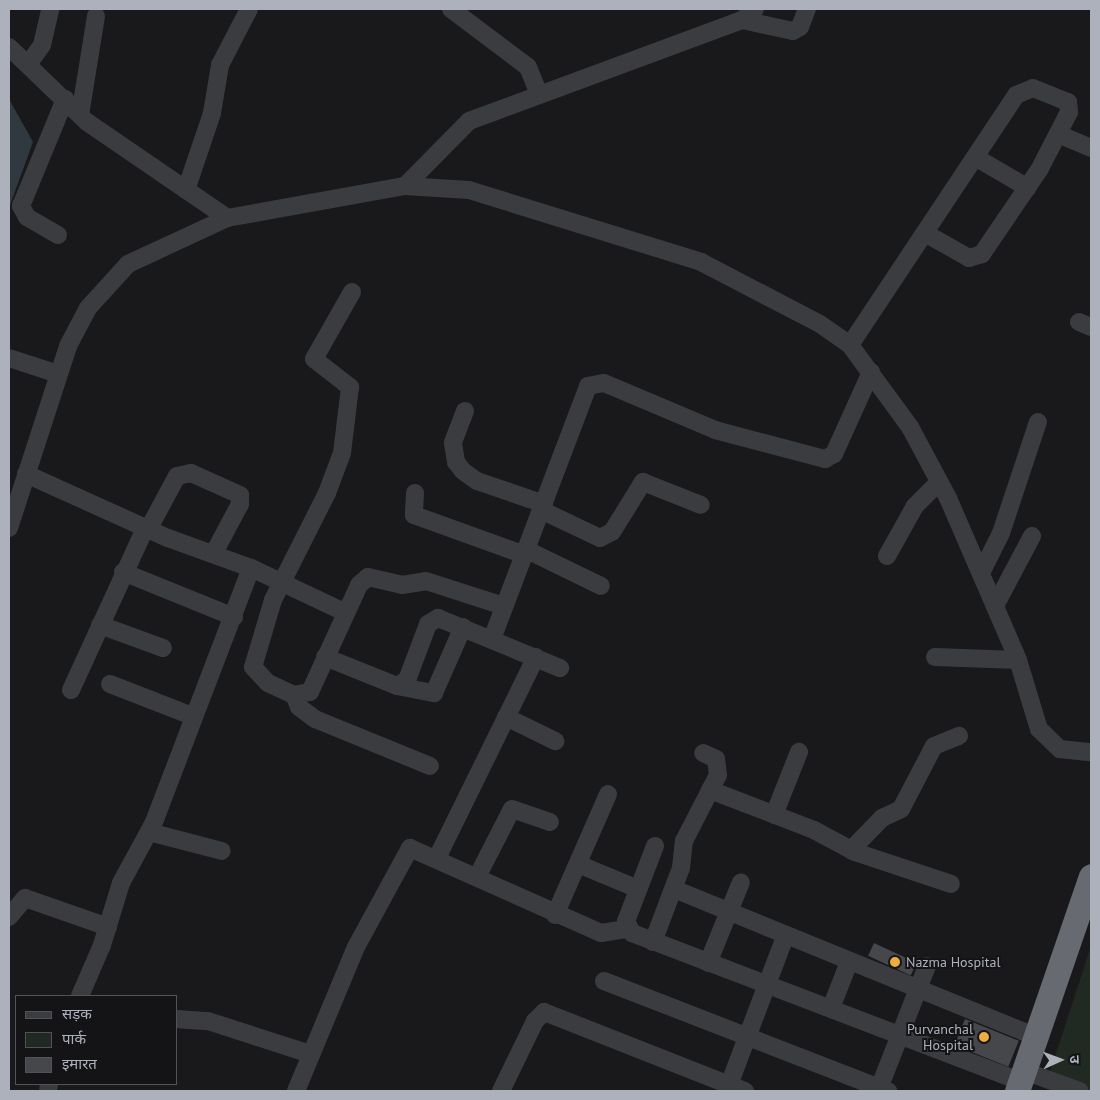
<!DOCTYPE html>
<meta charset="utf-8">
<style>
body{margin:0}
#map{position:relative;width:1100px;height:1100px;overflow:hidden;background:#19191b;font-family:"PT Sans","Noto Sans Devanagari",sans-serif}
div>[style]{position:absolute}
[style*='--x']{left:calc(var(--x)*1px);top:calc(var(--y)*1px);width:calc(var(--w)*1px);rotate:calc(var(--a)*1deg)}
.green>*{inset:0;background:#212a22}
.water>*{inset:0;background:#2f393f}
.building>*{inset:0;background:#46474b;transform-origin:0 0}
.minor>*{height:18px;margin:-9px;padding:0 9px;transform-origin:9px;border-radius:9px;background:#3a3c40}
.highway>*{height:25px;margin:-12.5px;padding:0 12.5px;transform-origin:12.5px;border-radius:12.5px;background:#676a71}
.dots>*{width:14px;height:14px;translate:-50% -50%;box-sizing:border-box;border:2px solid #141417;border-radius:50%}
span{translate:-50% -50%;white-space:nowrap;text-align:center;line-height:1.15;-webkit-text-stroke:4px #141417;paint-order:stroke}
.poi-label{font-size:14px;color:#acb1bb}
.left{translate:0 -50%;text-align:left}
.right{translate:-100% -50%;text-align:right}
.frame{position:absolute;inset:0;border:10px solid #acb1bb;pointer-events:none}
.legend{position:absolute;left:15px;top:995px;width:162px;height:90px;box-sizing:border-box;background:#141417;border:1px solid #515359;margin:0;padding:6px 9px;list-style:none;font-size:15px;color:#acb1bb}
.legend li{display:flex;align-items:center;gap:10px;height:25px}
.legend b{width:25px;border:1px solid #515359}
.north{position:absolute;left:1035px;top:1035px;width:50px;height:50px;-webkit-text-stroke:4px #141417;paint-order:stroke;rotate:88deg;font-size:14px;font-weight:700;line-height:20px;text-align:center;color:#acb1bb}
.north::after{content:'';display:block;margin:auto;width:18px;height:22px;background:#acb1bb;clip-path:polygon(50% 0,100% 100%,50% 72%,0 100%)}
</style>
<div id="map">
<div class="green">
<i style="clip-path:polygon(1091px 946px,1091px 1091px,1080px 1091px,1047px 1081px)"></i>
</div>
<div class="water">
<i style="clip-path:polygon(9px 99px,33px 142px,9px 208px)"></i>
</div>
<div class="building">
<i style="left:874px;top:943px;width:47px;height:14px;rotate:25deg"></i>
<i style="left:965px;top:1019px;width:58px;height:28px;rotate:22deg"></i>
</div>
<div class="minor">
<i style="--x:451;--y:9;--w:96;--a:37"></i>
<i style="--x:528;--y:67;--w:29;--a:68"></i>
<i style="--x:742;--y:20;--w:52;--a:12.2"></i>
<i style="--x:793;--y:31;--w:8;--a:-30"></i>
<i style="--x:800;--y:27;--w:19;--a:-69"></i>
<i style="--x:9;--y:47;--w:108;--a:43.9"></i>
<i style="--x:87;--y:122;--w:170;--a:34.4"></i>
<i style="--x:29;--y:63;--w:22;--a:-54"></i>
<i style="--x:42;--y:45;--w:37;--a:-77"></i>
<i style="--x:80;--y:115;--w:100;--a:-80.8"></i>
<i style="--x:1058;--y:134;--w:36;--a:23"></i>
<i style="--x:975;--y:157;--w:61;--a:30.3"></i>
<i style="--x:405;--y:186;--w:91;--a:-45.4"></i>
<i style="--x:469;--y:121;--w:291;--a:-20.3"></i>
<i style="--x:742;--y:20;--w:17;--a:-40"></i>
<i style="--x:186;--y:190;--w:81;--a:-71.3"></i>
<i style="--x:212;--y:113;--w:49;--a:-80.5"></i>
<i style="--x:220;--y:65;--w:63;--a:-62.6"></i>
<i style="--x:58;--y:235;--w:36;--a:-150"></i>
<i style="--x:27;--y:217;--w:13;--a:-119"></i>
<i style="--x:21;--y:206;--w:116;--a:-67.6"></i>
<i style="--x:352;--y:292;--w:77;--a:119.6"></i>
<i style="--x:314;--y:359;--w:46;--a:37.9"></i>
<i style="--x:350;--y:387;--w:66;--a:96.9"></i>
<i style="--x:342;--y:453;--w:43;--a:110.6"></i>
<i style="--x:327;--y:493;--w:120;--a:116.8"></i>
<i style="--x:273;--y:600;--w:70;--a:106.6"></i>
<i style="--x:253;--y:667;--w:22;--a:47"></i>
<i style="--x:268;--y:683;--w:29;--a:25"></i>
<i style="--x:294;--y:695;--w:16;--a:-11"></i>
<i style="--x:310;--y:692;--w:118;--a:-65.4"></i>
<i style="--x:359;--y:585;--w:12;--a:-42"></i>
<i style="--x:368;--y:577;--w:35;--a:13"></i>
<i style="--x:402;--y:585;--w:24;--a:-9"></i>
<i style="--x:426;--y:581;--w:82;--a:17.8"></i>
<i style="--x:1079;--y:322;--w:13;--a:23"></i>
<i style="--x:850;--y:345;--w:300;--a:-56.4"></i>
<i style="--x:1016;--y:95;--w:18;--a:-22"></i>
<i style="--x:1033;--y:88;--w:38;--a:22"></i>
<i style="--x:1068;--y:102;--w:10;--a:84"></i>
<i style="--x:1069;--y:112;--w:65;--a:117.3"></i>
<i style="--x:1039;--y:170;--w:102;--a:124.2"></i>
<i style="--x:982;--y:254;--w:14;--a:163"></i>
<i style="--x:969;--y:258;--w:51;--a:-150.4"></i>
<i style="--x:9;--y:358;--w:52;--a:18.1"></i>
<i style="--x:465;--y:411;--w:34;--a:111"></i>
<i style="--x:453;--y:443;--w:19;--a:81"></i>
<i style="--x:456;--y:462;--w:11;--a:52"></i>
<i style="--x:463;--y:471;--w:17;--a:36"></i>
<i style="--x:477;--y:481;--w:71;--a:18.9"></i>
<i style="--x:26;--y:474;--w:156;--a:24.3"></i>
<i style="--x:168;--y:538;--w:88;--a:19.9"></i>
<i style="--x:251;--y:568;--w:274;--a:110.9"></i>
<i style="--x:153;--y:824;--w:67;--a:118.5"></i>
<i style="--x:121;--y:883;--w:65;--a:107"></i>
<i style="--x:102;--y:945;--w:56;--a:113.3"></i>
<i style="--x:415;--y:493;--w:22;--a:93"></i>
<i style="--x:414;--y:515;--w:118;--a:19.8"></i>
<i style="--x:541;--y:510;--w:65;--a:25.4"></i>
<i style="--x:600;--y:538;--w:13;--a:-27"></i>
<i style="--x:612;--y:532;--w:59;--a:-58.2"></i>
<i style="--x:643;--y:482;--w:62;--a:21.6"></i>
<i style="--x:9;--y:528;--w:191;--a:-72"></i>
<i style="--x:68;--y:346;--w:43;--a:-62.2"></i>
<i style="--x:88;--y:308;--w:59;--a:-47.7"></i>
<i style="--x:128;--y:264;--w:109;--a:-24.9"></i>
<i style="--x:227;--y:218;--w:181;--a:-10.2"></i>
<i style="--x:405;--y:186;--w:64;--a:3.6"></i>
<i style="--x:469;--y:190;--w:243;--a:17.2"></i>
<i style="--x:701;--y:262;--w:134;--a:27.5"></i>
<i style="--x:820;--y:324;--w:37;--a:35"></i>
<i style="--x:850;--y:345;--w:102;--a:53.8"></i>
<i style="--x:910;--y:427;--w:81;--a:61.8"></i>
<i style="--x:948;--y:498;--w:176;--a:66.6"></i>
<i style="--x:1018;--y:660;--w:72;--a:73.1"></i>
<i style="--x:1039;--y:729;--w:29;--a:44"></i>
<i style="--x:1060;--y:749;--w:31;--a:6"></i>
<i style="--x:148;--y:530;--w:61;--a:-61.8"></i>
<i style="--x:177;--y:476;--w:14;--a:-12"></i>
<i style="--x:191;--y:473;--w:54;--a:24.2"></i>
<i style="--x:240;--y:495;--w:9;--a:90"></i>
<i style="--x:240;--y:504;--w:55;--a:118"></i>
<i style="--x:527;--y:550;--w:82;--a:25.9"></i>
<i style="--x:887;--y:556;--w:57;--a:-60.8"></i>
<i style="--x:915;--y:506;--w:34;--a:-45"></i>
<i style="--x:251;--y:568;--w:105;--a:25.3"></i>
<i style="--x:982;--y:571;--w:42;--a:-63.4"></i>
<i style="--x:1001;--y:533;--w:117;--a:-71.6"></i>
<i style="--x:123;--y:572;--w:120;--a:22.1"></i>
<i style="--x:996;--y:604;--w:77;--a:-62.1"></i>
<i style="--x:100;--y:625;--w:67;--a:20.1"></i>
<i style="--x:492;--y:639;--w:271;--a:-69.2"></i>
<i style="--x:588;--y:386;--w:16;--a:-11"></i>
<i style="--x:604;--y:383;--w:121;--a:22.9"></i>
<i style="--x:715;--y:430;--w:114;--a:14.8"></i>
<i style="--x:825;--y:459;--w:10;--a:-29"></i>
<i style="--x:834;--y:454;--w:90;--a:-65.7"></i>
<i style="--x:325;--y:657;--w:78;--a:21.9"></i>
<i style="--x:397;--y:686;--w:12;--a:-31"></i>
<i style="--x:407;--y:680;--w:60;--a:-69.4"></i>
<i style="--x:428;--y:624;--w:12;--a:-31"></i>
<i style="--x:438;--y:618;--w:132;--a:22.3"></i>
<i style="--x:935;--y:657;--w:83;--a:2.1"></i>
<i style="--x:110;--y:684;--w:88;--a:21.3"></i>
<i style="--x:397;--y:686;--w:38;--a:11"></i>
<i style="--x:434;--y:693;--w:72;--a:-66.3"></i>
<i style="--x:71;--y:690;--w:178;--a:-65.4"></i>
<i style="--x:294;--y:695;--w:13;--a:67"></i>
<i style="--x:299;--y:707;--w:20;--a:37"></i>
<i style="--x:315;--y:719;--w:124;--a:22.2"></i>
<i style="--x:506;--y:717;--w:55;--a:26.1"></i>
<i style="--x:710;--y:790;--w:111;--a:21"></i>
<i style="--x:814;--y:830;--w:47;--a:28.2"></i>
<i style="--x:855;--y:852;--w:101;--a:18.4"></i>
<i style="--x:774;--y:815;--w:68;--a:-68.4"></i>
<i style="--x:149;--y:832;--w:75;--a:14.6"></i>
<i style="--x:655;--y:846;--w:80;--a:111.1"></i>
<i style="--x:626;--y:921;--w:13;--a:63"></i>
<i style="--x:632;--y:933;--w:415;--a:20.9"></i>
<i style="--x:851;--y:850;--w:45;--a:-45.9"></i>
<i style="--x:882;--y:818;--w:21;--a:-25"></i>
<i style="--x:901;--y:809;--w:71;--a:-62.4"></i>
<i style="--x:934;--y:746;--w:27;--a:-22"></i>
<i style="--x:437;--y:858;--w:224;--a:-63.8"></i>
<i style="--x:578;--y:864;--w:65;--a:22.6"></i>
<i style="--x:477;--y:877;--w:76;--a:-62.8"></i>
<i style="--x:512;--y:809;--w:40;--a:18.9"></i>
<i style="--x:674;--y:889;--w:390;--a:22.2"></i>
<i style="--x:555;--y:915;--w:132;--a:-66.3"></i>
<i style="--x:9;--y:917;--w:25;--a:-50"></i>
<i style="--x:25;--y:898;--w:88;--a:19.3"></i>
<i style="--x:653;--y:942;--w:79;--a:-69.3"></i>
<i style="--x:681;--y:868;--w:27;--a:-84"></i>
<i style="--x:684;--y:841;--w:74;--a:-62.7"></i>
<i style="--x:718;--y:775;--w:16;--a:-97"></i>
<i style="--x:716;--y:759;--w:14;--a:-155"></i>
<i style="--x:708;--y:963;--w:87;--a:-67.8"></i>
<i style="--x:604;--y:981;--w:305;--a:21.2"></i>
<i style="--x:831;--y:1008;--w:49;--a:-68.6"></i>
<i style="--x:176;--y:1019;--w:32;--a:4"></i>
<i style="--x:208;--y:1021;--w:107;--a:17.9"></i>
<i style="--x:1024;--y:1071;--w:59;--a:19.7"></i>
<i style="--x:729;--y:1085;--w:158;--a:-69.3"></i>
<i style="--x:48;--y:1091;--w:7;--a:-82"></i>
<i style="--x:296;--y:1091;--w:156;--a:-67.4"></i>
<i style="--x:356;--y:947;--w:113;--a:-61.4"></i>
<i style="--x:410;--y:848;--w:209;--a:24"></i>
<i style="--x:601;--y:933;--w:26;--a:-9"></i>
<i style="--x:501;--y:1091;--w:78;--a:-64.1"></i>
<i style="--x:535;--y:1021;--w:13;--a:-45"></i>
<i style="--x:544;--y:1012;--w:216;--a:21.5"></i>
<i style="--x:878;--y:1091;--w:134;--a:-68.6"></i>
</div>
<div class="highway">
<i style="--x:1017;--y:1091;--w:227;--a:-71"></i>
</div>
<div class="dots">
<i style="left:895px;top:962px;background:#edad3f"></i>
<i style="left:984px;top:1037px;background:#edad3f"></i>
</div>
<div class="poi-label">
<span class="left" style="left:906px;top:962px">Nazma Hospital</span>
<span class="right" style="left:973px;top:1037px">Purvanchal<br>Hospital</span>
</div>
<div class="frame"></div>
<ul class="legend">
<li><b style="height:6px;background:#3a3c40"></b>सड़क</li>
<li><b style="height:14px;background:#212a22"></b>पार्क</li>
<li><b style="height:14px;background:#46474b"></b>इमारत</li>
</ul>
<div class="north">उ</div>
</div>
